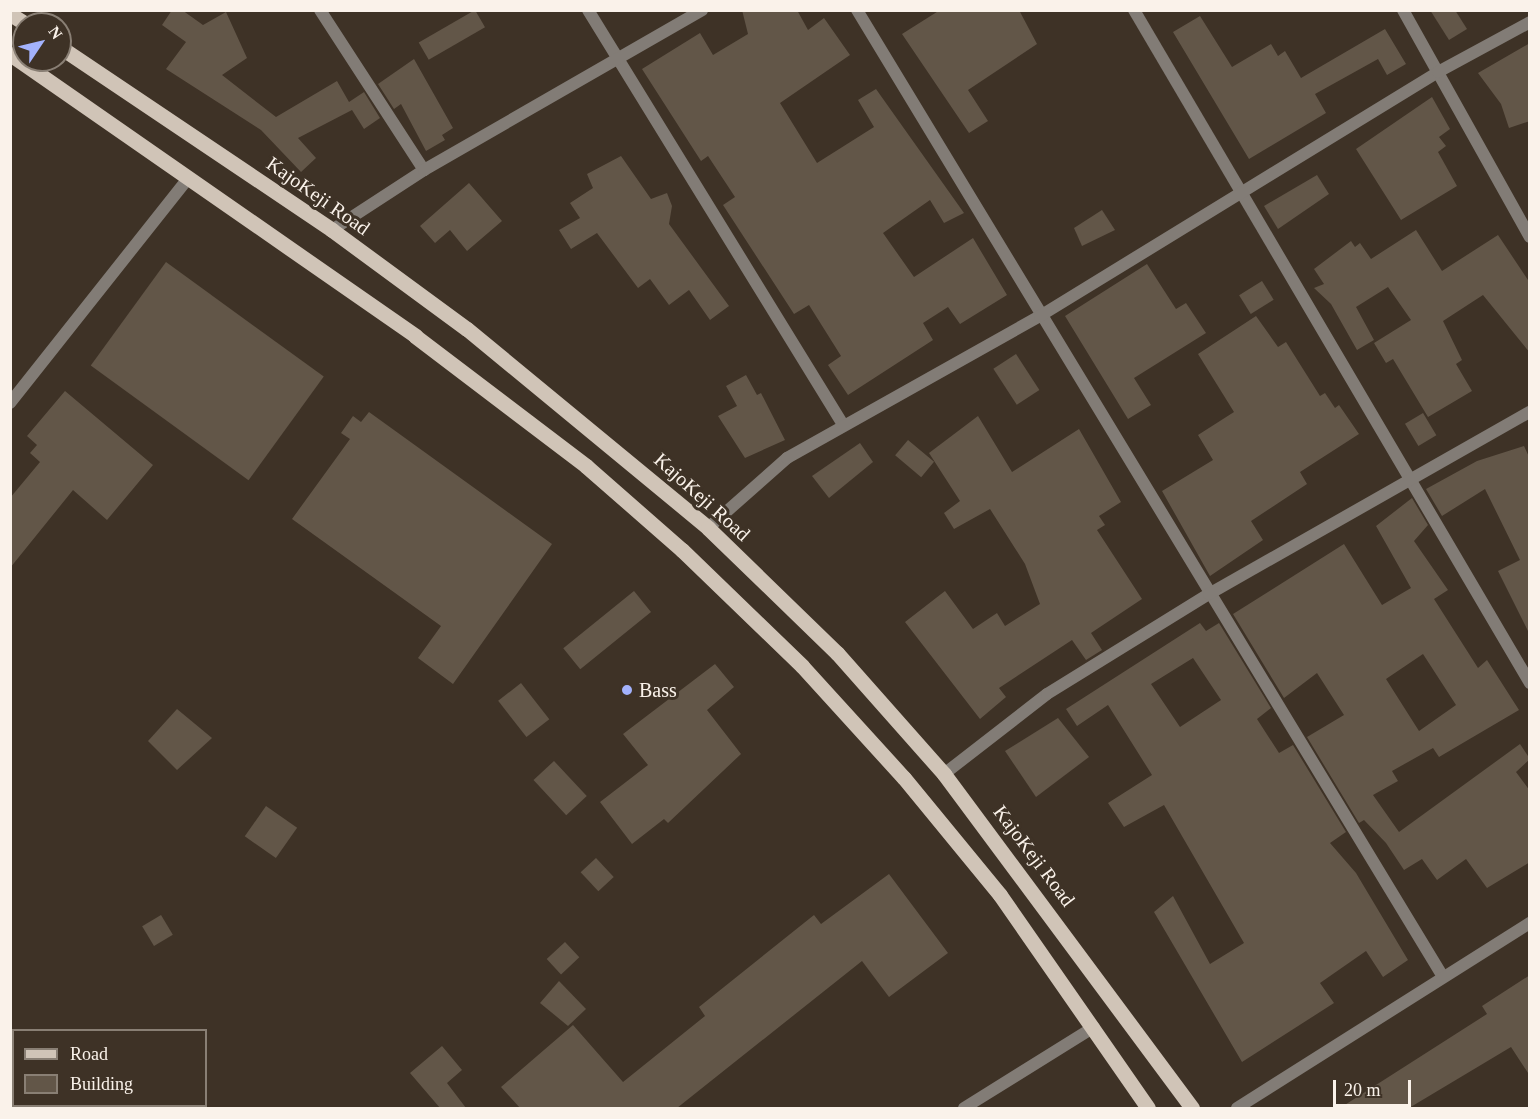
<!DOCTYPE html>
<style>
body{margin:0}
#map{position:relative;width:1540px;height:1119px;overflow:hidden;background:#3e3226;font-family:Georgia,serif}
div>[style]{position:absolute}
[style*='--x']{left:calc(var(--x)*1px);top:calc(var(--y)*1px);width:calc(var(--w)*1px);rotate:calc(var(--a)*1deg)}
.building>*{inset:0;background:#625648;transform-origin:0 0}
.lane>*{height:12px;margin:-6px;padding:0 6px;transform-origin:6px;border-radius:6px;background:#827c76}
.street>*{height:12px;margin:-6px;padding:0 6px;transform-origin:6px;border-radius:6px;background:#827c76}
.primary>*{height:15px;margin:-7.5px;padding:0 7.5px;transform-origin:7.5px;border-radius:7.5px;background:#d0c4b7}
.dots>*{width:16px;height:16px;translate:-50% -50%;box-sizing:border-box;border:3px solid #3e3226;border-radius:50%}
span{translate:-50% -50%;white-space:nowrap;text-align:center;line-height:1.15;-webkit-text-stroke:6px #3e3226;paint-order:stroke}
.street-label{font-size:20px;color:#faf2ea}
.poi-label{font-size:20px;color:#faf2ea}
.left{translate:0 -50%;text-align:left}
.frame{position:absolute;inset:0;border:12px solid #faf2ea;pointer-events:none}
.legend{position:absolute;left:12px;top:1029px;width:195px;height:78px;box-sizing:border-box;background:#3e3226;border:2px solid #897f74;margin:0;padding:8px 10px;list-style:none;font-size:18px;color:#faf2ea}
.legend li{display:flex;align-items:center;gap:12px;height:30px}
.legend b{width:30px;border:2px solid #897f74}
.north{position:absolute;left:12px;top:12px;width:60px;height:60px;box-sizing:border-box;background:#3e3226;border:2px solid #897f74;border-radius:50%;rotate:55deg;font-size:16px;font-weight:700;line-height:24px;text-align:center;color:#faf2ea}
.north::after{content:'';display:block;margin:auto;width:21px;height:27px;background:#a3b2fc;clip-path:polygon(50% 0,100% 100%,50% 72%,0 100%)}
.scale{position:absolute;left:1333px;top:1080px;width:78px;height:27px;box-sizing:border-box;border:3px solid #faf2ea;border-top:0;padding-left:8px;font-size:18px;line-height:21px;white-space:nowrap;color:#faf2ea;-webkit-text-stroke:4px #3e3226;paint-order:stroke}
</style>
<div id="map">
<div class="building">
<i style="clip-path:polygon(172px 10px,182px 10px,203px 25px,226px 12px,247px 58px,222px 75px,276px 117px,337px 81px,349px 102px,364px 92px,380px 118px,364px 129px,352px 110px,298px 138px,316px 158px,301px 172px,261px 130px,166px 69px,186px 42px,162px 25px)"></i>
<i style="left:475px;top:10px;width:20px;height:65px;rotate:60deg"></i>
<i style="clip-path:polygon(742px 10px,797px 10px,808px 30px,824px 18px,850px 55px,780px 103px,817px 163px,874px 127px,858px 100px,876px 89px,964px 213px,944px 223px,930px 200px,883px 233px,914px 277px,973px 238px,1007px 295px,960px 324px,948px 307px,923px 323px,933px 340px,848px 395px,828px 365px,841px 356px,809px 305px,794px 314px,723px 205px,735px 197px,708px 156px,701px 161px,642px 69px,700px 33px,713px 55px,748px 34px)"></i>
<i style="clip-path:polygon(940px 10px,1019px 10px,1037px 44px,968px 90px,988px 121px,969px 133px,902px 34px)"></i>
<i style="clip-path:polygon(1430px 10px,1455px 10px,1467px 29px,1449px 40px)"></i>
<i style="clip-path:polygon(1200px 16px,1232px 67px,1271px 44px,1278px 56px,1285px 51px,1301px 78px,1385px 29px,1406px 64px,1387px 75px,1378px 59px,1315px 94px,1326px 113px,1249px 159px,1173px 32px)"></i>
<i style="clip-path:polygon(1530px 43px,1530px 121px,1509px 128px,1501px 104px,1478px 73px)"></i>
<i style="clip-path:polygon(414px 59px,453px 128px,442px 135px,445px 140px,426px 151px,401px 104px,394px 109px,378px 84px)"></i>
<i style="clip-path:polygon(1432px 97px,1450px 129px,1439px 137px,1446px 146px,1438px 152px,1457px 186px,1401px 220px,1356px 149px)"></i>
<i style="clip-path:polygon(621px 156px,651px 199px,667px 193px,672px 206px,669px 224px,729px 306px,710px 320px,689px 290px,669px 305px,650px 279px,638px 288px,597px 233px,571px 249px,559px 230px,580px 218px,570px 203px,593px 188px,587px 174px)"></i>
<i style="clip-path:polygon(1317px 175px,1329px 194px,1278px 229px,1264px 206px)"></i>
<i style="clip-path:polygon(469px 183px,502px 221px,467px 251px,450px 230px,435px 243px,420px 226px)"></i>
<i style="clip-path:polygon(1102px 210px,1115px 230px,1082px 246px,1074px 228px)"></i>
<i style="clip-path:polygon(1416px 230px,1442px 271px,1498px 235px,1530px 283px,1530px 353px,1483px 295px,1443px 321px,1462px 360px,1456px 364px,1472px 391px,1428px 417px,1393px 359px,1386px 363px,1374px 343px,1411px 320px,1388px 287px,1356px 307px,1374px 340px,1357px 350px,1331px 304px,1314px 288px,1324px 284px,1314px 269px,1351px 241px,1355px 247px,1360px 243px,1371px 259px)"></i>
<i style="left:166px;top:262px;width:195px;height:128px;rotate:36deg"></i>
<i style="clip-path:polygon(1147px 264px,1176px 309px,1186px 303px,1206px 333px,1134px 378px,1151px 405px,1128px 419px,1065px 316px)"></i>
<i style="left:1262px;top:281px;width:22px;height:27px;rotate:58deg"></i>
<i style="clip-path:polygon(1256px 316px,1278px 347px,1286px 342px,1320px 396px,1325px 393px,1335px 408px,1339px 405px,1359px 434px,1300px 472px,1307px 484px,1251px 521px,1263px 540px,1210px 576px,1162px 491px,1213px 460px,1198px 435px,1234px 412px,1198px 354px)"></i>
<i style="left:1016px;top:354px;width:43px;height:27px;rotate:57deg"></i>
<i style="clip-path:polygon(746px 375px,757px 395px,761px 393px,785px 440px,745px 458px,718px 416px,737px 406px,726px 386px)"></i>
<i style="clip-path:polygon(65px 391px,153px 465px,107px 520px,73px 490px,10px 568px,10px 498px,40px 462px,30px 453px,37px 445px,27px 436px)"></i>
<i style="clip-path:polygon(369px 412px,552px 544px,453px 684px,418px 658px,441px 626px,292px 519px,350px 439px,341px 433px,353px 416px,361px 422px)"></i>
<i style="left:1423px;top:413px;width:26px;height:21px;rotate:59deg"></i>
<i style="clip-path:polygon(978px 416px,1012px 472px,1079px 429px,1121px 502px,1099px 516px,1105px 525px,1097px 530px,1142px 599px,1091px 633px,1102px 650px,1086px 660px,1072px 640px,999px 688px,1006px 697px,980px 719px,905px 622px,945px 591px,973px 629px,997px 613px,1005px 626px,1040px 604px,1025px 564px,990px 509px,954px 529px,944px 513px,960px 501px,929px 453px)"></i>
<i style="left:908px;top:440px;width:34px;height:20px;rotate:40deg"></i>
<i style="clip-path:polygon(860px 443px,873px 462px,829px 498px,812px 476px)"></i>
<i style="clip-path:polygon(1524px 446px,1530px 459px,1530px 635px,1498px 571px,1520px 560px,1485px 489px,1442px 516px,1426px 489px,1477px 461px)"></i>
<i style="clip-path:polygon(evenodd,1412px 498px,1428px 525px,1414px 541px,1448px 590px,1434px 599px,1478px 668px,1487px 660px,1519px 710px,1439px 757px,1433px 748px,1392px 771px,1398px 781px,1373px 795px,1399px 832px,1520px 744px,1530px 759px,1516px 772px,1530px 791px,1530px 862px,1487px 888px,1466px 859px,1437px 880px,1422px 859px,1404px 870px,1386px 843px,1364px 820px,1359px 823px,1307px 737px,1344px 715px,1317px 673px,1284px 698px,1233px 614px,1344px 544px,1382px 605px,1411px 588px,1376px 526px,1412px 498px,1423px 654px,1456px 705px,1419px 731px,1386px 679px,1423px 654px)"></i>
<i style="left:634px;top:591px;width:27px;height:91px;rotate:51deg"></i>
<i style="clip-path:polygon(evenodd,1200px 623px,1206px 631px,1219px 623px,1271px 708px,1257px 719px,1279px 753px,1293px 745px,1346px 832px,1330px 843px,1356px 873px,1408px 960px,1383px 977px,1366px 951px,1320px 983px,1334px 1003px,1242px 1062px,1154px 912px,1173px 896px,1210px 964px,1244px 943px,1164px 805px,1124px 827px,1108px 803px,1152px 775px,1108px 705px,1077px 726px,1066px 709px,1200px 623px,1193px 658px,1221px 700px,1180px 727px,1151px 684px,1193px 658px)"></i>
<i style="clip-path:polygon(715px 664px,734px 687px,707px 710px,741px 754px,668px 823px,664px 819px,632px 844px,600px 802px,648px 765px,623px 734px)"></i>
<i style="left:521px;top:683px;width:46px;height:29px;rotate:52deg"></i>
<i style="clip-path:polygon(177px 709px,212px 738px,177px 770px,148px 741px)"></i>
<i style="clip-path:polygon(1058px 718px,1089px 757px,1036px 797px,1005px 751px)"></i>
<i style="left:554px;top:761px;width:48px;height:28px;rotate:47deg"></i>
<i style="left:266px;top:806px;width:38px;height:37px;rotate:35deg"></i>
<i style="left:596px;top:858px;width:26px;height:21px;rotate:47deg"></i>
<i style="clip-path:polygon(889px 874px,948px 953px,889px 997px,862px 961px,677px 1108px,520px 1108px,501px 1087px,573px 1025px,623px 1082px,705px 1016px,699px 1007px,814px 915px,821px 924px)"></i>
<i style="left:161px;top:915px;width:23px;height:22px;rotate:59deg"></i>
<i style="left:565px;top:942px;width:21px;height:25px;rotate:47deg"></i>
<i style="clip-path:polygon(1530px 975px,1530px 1076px,1511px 1047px,1409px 1108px,1340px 1108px,1487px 1014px,1482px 1006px)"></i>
<i style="clip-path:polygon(559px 981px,586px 1009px,568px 1026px,540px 1003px)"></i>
<i style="clip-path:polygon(442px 1046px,462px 1070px,447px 1083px,466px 1108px,440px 1108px,410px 1073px)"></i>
</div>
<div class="lane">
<i style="--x:964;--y:1108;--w:153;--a:-31.9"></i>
</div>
<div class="street">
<i style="--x:320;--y:10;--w:191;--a:57"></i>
<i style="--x:588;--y:10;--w:487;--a:58.4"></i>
<i style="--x:857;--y:10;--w:1128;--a:58.78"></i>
<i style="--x:1134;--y:10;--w:781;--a:59.53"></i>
<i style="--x:1403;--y:10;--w:260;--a:60.8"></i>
<i style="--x:332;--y:230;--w:110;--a:-33.1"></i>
<i style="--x:424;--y:170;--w:321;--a:-29.9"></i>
<i style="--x:10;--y:403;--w:283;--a:-51.6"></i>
<i style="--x:708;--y:528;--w:106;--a:-41.5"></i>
<i style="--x:787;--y:458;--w:290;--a:-29.3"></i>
<i style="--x:1040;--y:316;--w:467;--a:-31.5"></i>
<i style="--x:1438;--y:72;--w:105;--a:-28.5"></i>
<i style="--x:944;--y:774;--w:130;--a:-37.8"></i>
<i style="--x:1047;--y:694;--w:190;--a:-31.7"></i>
<i style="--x:1209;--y:594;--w:369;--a:-29.6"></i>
<i style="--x:1237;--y:1108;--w:347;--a:-32.3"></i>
</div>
<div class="primary">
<i style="--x:10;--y:14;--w:19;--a:32"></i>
<i style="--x:60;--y:47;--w:328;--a:33.9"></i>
<i style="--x:332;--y:230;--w:167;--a:36.3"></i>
<i style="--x:467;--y:329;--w:313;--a:39.5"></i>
<i style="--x:708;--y:528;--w:180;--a:44.1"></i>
<i style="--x:837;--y:653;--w:162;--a:48.5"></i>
<i style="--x:944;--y:774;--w:416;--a:53.4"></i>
<i style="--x:10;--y:54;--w:494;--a:34.8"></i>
<i style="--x:415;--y:336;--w:215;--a:37.2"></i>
<i style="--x:586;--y:466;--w:128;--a:41.2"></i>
<i style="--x:682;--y:550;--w:167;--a:44"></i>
<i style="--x:802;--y:666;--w:151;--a:47.7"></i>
<i style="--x:904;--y:778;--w:151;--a:50.6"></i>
<i style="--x:1000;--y:895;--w:259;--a:55.2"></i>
</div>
<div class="dots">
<i style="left:627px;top:690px;background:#a3b2fc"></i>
</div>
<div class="street-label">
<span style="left:318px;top:196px;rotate:35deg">KajoKeji Road</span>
<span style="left:702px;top:497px;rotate:42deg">KajoKeji Road</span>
<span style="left:1034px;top:856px;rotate:53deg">KajoKeji Road</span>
</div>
<div class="poi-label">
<span class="left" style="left:639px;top:690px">Bass</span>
</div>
<div class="frame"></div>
<ul class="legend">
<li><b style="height:8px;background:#d0c4b7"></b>Road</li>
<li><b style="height:16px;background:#625648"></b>Building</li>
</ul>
<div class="north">N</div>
<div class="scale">20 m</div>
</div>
